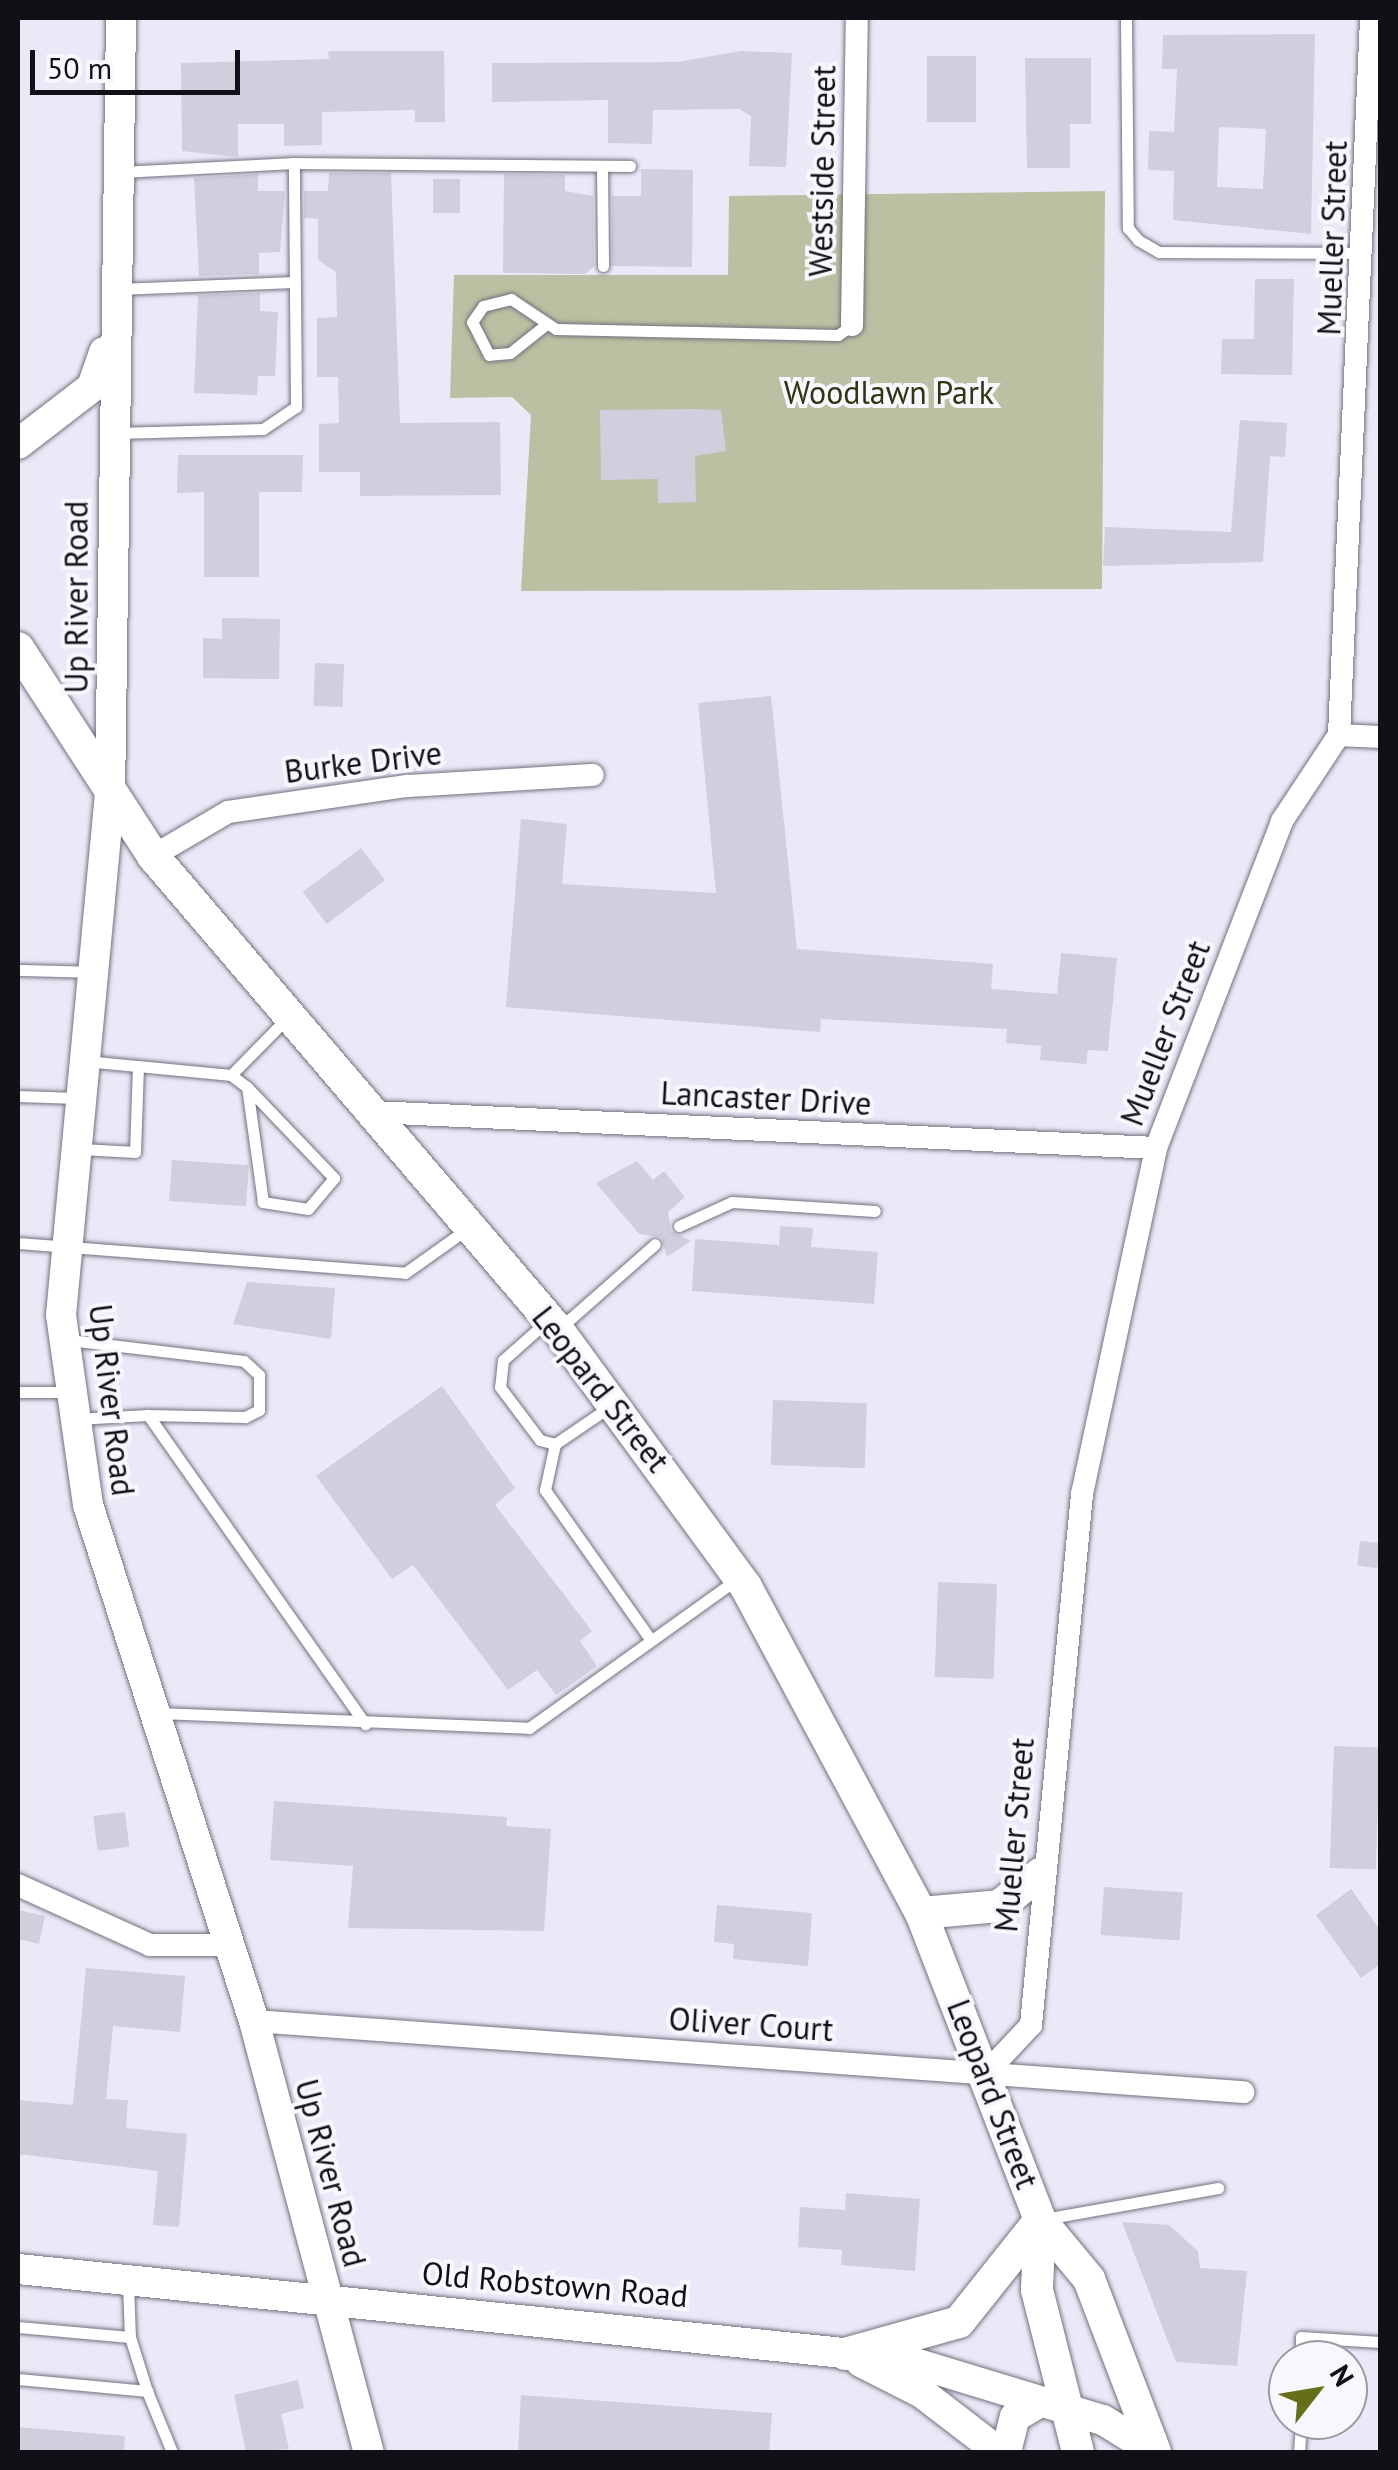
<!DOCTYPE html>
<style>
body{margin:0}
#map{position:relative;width:1398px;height:2470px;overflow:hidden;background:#ece8f8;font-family:"PT Sans",sans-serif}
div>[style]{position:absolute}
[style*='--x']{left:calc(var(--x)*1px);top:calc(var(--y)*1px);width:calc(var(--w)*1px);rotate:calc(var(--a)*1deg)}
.green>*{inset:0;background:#bac0a1}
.building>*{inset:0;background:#d1cedd;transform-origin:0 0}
.roads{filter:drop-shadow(0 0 2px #74717f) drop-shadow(0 0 2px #74717f)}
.service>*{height:11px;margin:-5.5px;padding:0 5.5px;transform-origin:5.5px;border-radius:5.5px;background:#fff}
.minor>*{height:22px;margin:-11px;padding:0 11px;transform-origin:11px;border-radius:11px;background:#fff}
.tertiary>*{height:30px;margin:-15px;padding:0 15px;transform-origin:15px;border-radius:15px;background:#fff}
.secondary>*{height:32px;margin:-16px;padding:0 16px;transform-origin:16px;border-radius:16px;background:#fff}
span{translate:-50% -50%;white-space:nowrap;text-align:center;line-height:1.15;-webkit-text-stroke:8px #f8f7fd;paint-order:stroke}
.street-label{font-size:32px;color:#121016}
.park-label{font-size:32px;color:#30350f}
.frame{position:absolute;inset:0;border:20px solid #121016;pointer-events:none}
.north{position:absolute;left:1268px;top:2340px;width:100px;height:100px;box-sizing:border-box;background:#f8f7fd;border:2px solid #9c9ba1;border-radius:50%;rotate:59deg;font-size:28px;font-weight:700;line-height:40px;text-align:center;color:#121016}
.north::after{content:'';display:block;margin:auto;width:35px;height:45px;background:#656f17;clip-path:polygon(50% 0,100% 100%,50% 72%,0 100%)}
.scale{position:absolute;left:30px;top:50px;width:210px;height:45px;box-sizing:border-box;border:5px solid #121016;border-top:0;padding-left:12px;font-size:30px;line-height:35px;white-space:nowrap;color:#121016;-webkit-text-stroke:8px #f8f7fd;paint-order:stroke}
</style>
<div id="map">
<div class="green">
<i style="clip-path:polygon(1105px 191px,1102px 589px,521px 591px,531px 415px,512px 397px,450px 398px,454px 275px,728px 275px,729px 196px)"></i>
</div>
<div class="building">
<i style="clip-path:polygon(evenodd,1315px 34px,1311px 234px,1173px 220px,1174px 171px,1148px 170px,1149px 131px,1174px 132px,1177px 69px,1162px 69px,1163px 35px,1315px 34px,1219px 127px,1266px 129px,1263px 189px,1217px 187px,1219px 127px)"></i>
<i style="clip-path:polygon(328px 51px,444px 51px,445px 122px,415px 122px,415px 110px,322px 112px,322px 145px,284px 146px,284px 124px,238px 124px,238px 157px,182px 151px,181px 63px,329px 59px)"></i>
<i style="clip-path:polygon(741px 51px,792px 53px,786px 167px,749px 166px,751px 116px,739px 109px,653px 110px,652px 144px,608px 143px,608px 100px,492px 102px,492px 63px,677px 62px)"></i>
<i style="left:927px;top:56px;width:49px;height:66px"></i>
<i style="clip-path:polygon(1025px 58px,1091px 58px,1091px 124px,1070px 124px,1070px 168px,1027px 168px)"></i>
<i style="clip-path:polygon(641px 169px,693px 170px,692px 267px,612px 266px,612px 196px,641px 196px)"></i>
<i style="clip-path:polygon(329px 173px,391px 173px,400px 423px,500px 422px,501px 495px,360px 496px,360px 472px,319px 472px,319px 424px,339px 423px,338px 377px,317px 377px,317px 318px,337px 317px,336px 272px,318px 260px,318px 219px,304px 218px,304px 191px,328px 191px)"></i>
<i style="clip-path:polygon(258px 174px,258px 191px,285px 191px,280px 252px,259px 253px,259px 274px,199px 276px,194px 178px)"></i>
<i style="clip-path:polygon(504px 174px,565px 175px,565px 191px,593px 196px,594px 266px,585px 274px,503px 273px)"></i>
<i style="left:433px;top:179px;width:27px;height:34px"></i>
<i style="clip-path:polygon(1255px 279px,1294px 279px,1292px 375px,1221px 374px,1222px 339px,1254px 339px)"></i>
<i style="clip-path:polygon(260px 293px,260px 311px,278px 312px,275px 376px,258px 376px,257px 395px,194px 393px,198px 295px)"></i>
<i style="clip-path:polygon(694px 409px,721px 410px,726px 451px,695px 456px,696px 502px,658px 503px,658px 479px,601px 480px,600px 410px)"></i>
<i style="clip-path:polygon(1240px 420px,1287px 423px,1285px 457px,1270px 456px,1263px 562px,1103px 566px,1105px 527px,1231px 532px)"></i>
<i style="clip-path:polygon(178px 455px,303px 455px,302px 492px,259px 492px,259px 577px,204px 577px,204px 492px,177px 493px)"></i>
<i style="clip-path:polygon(222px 618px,280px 619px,279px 679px,203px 678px,203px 638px,222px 639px)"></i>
<i style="left:315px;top:663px;width:29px;height:43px;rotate:2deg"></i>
<i style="clip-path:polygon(771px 696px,797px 949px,993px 964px,991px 989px,1057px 994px,1061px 953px,1117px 958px,1108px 1051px,1088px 1050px,1086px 1064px,1040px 1060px,1041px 1046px,1006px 1043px,1007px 1029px,821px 1019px,820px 1032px,506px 1007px,521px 819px,567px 824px,562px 884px,716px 893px,698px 703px)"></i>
<i style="left:361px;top:848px;width:40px;height:73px;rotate:53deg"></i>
<i style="left:172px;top:1160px;width:77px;height:41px;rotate:4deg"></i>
<i style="clip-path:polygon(637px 1161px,653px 1180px,664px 1171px,685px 1197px,668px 1212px,671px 1231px,691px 1241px,667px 1257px,661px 1237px,639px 1234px,596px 1183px)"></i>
<i style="clip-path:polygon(780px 1226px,813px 1228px,811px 1247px,878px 1252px,874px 1304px,692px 1291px,695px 1239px,779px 1245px)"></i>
<i style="clip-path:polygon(247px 1282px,335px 1288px,331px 1339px,233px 1324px)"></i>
<i style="clip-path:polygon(442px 1386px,515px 1488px,495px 1505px,592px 1631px,580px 1641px,597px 1666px,556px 1695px,537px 1670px,508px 1690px,413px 1565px,392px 1579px,316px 1476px)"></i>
<i style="left:773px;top:1400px;width:94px;height:65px;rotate:2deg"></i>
<i style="left:1360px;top:1541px;width:20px;height:25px;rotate:6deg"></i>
<i style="left:938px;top:1582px;width:59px;height:95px;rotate:2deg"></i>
<i style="left:1334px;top:1746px;width:46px;height:122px;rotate:2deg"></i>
<i style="clip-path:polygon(274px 1801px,507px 1817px,506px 1826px,551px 1829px,544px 1931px,348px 1928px,353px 1866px,270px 1860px)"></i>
<i style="left:125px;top:1812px;width:35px;height:32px;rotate:83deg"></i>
<i style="left:1104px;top:1887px;width:79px;height:48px;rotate:4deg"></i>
<i style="clip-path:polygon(1351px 1889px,1380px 1930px,1380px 1964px,1361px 1978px,1316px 1915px)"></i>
<i style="clip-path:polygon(717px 1905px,812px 1913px,808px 1966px,733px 1959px,734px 1944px,714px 1942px)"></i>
<i style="clip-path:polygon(18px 1910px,45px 1916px,39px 1944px,18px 1939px)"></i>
<i style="clip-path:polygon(86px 1968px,185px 1976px,180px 2032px,113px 2026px,106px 2099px,128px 2100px,126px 2128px,187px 2134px,179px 2227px,153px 2225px,158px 2171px,18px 2154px,18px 2100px,73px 2105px)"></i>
<i style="clip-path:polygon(846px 2193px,920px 2199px,915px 2271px,841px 2265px,842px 2250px,798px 2247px,800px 2207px,845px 2210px)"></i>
<i style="clip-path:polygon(1122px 2222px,1169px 2225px,1198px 2251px,1200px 2268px,1247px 2271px,1237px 2366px,1176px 2362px)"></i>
<i style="clip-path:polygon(298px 2380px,304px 2408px,281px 2414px,289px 2449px,246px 2452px,234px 2395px)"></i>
<i style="clip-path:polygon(521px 2395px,772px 2413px,769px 2452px,518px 2452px)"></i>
<i style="clip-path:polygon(18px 2427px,125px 2436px,124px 2452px,18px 2452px)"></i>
</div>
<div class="roads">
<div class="service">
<i style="--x:1126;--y:18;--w:210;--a:89.5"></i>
<i style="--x:1128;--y:228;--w:16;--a:50"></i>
<i style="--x:1138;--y:240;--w:24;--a:30"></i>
<i style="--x:1159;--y:252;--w:205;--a:0.3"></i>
<i style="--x:294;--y:163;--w:336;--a:0.5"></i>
<i style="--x:602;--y:166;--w:100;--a:89.4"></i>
<i style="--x:117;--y:289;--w:178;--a:-2.3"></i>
<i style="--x:544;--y:326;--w:43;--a:141.5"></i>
<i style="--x:510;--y:353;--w:21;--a:175"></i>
<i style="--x:489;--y:355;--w:37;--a:-117"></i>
<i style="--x:472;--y:322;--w:19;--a:-55"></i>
<i style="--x:483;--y:306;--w:29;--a:-14"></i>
<i style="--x:511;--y:299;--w:54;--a:33.7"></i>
<i style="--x:556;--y:329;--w:282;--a:1.2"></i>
<i style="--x:838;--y:335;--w:17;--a:-36"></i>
<i style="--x:116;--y:433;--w:147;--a:-1.6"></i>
<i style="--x:263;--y:429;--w:40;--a:-34"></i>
<i style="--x:296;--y:407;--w:244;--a:-90.5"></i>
<i style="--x:294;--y:163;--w:173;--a:177"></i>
<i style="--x:18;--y:970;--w:75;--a:1.5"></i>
<i style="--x:85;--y:1061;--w:147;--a:5.5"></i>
<i style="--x:231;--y:1075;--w:78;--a:-45.5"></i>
<i style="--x:231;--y:1075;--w:20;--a:37"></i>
<i style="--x:247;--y:1087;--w:126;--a:46.3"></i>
<i style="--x:334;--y:1178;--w:40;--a:130"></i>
<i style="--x:308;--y:1209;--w:46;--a:-171.2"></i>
<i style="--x:263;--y:1202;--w:116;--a:-97.9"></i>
<i style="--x:18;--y:1096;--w:59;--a:1.9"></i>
<i style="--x:81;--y:1149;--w:54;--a:3.2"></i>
<i style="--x:135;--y:1152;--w:84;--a:-88"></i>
<i style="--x:679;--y:1226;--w:58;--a:-24.4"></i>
<i style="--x:732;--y:1202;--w:143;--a:3.6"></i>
<i style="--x:18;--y:1243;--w:388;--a:4.4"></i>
<i style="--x:405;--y:1273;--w:76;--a:-35.4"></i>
<i style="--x:546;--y:1322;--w:57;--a:138.5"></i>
<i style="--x:503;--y:1360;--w:27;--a:96"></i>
<i style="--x:500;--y:1387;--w:66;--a:53"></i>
<i style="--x:540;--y:1440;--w:16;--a:15"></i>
<i style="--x:555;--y:1444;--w:68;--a:-34.2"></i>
<i style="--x:561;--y:1327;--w:125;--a:-41.4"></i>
<i style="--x:69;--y:1340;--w:176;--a:6.8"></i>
<i style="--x:244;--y:1361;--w:21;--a:43"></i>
<i style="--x:259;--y:1375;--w:35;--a:90"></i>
<i style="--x:259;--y:1410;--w:16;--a:153"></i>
<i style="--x:245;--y:1417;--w:97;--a:-178.8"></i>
<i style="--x:18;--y:1392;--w:50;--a:0"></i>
<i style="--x:76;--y:1419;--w:72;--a:-3.2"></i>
<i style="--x:148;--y:1415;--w:378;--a:54.9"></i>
<i style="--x:555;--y:1444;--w:47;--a:102.3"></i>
<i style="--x:545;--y:1490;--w:179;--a:54.8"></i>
<i style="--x:158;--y:1713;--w:371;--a:2.3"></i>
<i style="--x:529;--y:1728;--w:254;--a:-35.6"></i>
<i style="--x:1044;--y:2219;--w:177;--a:-10.1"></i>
<i style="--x:128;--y:2283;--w:54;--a:87.9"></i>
<i style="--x:130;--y:2337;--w:57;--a:72.5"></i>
<i style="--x:18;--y:2327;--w:112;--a:5.1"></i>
<i style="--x:1301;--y:2360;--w:23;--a:-90"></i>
<i style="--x:1301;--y:2337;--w:79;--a:3.6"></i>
<i style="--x:18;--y:2379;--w:130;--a:5.3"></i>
<i style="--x:147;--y:2391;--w:66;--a:67.7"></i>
<i style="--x:1299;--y:2452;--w:32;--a:-86"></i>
</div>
<div class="minor">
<i style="--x:852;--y:325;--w:307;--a:-89.1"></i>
<i style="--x:1339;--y:735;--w:41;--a:2.8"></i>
<i style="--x:153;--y:856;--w:87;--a:-30.4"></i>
<i style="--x:228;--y:812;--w:181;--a:-8.3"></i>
<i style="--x:407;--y:786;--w:186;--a:-3.4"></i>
<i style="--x:373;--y:1112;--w:784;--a:2.63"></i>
<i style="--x:18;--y:1885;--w:145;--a:24.4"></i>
<i style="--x:150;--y:1945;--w:80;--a:0"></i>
<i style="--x:254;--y:2021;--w:992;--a:4.11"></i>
<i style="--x:988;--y:2071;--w:63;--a:-46.9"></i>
<i style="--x:1031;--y:2025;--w:533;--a:-84.51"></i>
<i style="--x:1082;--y:1494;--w:354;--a:-77.9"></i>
<i style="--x:1156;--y:1148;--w:350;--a:-68.9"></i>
<i style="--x:1282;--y:821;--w:103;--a:-56.5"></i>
<i style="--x:1339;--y:735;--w:718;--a:-87.44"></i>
</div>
<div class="tertiary">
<i style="--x:121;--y:18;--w:775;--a:90.81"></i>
<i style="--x:110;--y:793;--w:524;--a:95.36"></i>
<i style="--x:61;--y:1315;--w:192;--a:81.9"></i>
<i style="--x:88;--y:1505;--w:542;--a:72.17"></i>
<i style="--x:254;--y:2021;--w:446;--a:75.1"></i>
<i style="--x:18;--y:444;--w:93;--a:-37.6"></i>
<i style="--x:92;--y:387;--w:37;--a:-71"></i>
<i style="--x:18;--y:2269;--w:889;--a:5.81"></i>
<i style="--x:902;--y:2359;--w:210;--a:16.9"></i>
<i style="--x:1103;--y:2420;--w:61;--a:31.6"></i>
<i style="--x:861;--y:2362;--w:68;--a:26.9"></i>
<i style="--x:922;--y:2393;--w:97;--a:37.5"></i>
<i style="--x:1006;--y:2452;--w:36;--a:-76"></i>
<i style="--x:1015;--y:2417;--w:29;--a:-31"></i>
</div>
<div class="secondary">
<i style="--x:18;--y:648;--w:248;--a:57"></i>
<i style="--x:153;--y:856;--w:623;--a:49.49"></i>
<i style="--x:558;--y:1330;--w:318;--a:53.8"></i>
<i style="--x:746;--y:1587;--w:370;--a:61.8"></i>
<i style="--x:921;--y:1913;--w:329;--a:68.8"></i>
<i style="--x:1040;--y:2220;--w:77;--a:50.3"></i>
<i style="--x:1089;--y:2279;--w:185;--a:69.1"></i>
<i style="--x:921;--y:1913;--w:78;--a:-5.1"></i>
<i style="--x:999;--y:1906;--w:52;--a:-38"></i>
<i style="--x:1040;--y:2220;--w:70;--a:92.5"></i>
<i style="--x:1037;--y:2290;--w:167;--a:75.8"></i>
<i style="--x:845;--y:2354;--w:118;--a:-15.7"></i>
<i style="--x:959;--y:2322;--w:130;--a:-51.5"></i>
</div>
</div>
<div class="street-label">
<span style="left:822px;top:171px;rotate:-89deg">Westside Street</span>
<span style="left:1332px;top:238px;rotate:-88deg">Mueller Street</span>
<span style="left:76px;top:597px;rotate:-90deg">Up River Road</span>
<span style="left:363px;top:762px;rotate:-7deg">Burke Drive</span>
<span style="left:1165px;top:1033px;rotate:-69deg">Mueller Street</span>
<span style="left:766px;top:1098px;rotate:3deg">Lancaster Drive</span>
<span style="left:601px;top:1389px;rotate:52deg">Leopard Street</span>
<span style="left:112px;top:1400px;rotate:83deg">Up River Road</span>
<span style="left:1014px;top:1835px;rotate:-85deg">Mueller Street</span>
<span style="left:751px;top:2024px;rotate:4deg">Oliver Court</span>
<span style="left:993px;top:2094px;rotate:69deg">Leopard Street</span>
<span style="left:331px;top:2173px;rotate:75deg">Up River Road</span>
<span style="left:555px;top:2284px;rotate:5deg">Old Robstown Road</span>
</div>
<div class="park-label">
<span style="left:889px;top:392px">Woodlawn Park</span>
</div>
<div class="frame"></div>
<div class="north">N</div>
<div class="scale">50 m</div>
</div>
